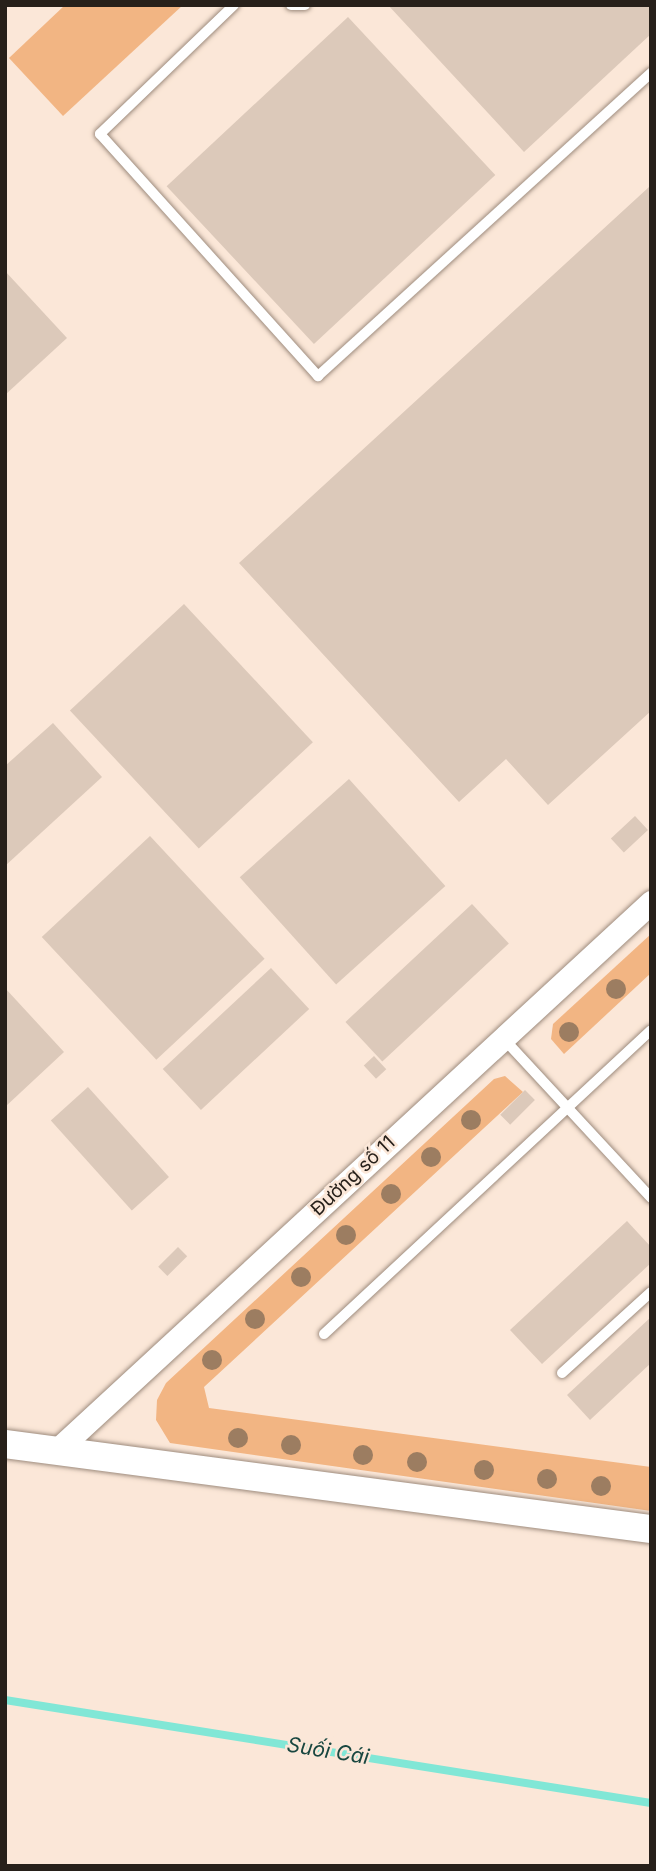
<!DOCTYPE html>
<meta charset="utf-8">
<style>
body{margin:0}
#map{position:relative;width:656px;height:1871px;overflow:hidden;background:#fbe7d8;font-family:Inter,sans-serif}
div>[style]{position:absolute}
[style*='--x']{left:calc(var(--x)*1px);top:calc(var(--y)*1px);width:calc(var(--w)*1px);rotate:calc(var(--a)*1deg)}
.green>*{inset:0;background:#f2b583}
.stream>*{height:8px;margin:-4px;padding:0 4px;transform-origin:4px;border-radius:4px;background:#81e7d6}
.building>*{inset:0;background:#dcc9ba;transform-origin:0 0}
.roads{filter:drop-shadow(0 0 2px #9e8c7e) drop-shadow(0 0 2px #9e8c7e)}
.service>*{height:10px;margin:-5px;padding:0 5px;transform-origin:5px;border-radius:5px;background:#fff}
.minor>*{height:23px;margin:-11.5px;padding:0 11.5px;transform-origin:11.5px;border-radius:11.5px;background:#fff}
.tertiary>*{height:28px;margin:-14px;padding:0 14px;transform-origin:14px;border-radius:14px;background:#fff}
.trees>*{width:20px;height:20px;margin:-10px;border-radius:50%;background:#9c7d61}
span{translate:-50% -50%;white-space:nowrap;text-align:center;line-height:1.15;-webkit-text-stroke:5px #fbe7d8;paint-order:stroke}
.street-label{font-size:19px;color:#27201a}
.water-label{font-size:21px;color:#194740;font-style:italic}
.frame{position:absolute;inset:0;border:7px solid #27201a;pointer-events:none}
</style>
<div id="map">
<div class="green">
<i style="clip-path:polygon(65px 5px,183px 5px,63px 116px,9px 58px)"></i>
<i style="clip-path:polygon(651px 934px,651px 973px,564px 1054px,551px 1039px,553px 1024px)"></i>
<i style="clip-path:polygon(505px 1076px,523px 1092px,204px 1387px,209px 1408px,651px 1467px,651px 1511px,170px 1443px,156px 1420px,157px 1400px,166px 1383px,494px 1079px)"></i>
</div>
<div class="stream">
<i style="--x:5;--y:1700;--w:654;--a:9.06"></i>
</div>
<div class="building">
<i style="clip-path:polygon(388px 5px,651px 5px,651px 34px,524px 152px)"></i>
<i style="left:348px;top:17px;width:216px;height:248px;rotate:47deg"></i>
<i style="clip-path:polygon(649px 187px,651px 711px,548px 805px,506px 759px,459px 802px,239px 563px)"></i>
<i style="clip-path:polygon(5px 271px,67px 338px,5px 395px)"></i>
<i style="left:184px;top:604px;width:189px;height:156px;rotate:47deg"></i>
<i style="clip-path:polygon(53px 723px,102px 777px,5px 866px,5px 766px)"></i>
<i style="left:349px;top:779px;width:144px;height:147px;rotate:48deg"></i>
<i style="left:635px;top:816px;width:19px;height:33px;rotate:47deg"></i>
<i style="left:150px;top:836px;width:168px;height:148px;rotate:47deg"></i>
<i style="left:472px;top:904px;width:54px;height:173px;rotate:47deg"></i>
<i style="left:271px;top:968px;width:56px;height:148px;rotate:47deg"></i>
<i style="clip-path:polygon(5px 988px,64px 1052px,5px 1107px)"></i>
<i style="left:374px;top:1056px;width:18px;height:14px;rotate:47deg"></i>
<i style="left:88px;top:1087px;width:121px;height:50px;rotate:48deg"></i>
<i style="left:525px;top:1090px;width:14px;height:35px;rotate:45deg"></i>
<i style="clip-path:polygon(627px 1221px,651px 1247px,651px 1263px,542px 1364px,510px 1330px)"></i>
<i style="left:178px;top:1247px;width:13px;height:28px;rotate:45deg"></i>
<i style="clip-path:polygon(651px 1317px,651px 1363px,590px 1420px,567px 1395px)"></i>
</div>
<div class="roads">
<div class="service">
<i style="--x:234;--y:5;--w:186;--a:136.1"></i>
<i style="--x:100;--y:134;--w:326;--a:48"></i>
<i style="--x:318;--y:376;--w:450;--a:-42.3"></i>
<i style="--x:291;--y:5;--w:14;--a:0"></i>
<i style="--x:503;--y:1038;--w:218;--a:47.2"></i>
<i style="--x:324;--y:1334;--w:446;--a:-42.9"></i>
<i style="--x:562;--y:1373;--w:120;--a:-42.3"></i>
</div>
<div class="minor">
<i style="--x:56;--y:1451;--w:810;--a:-42.7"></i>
</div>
<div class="tertiary">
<i style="--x:5;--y:1444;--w:652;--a:7.5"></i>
</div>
</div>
<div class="trees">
<i style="left:616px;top:989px"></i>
<i style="left:569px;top:1032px"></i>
<i style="left:471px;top:1120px"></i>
<i style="left:431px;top:1157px"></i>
<i style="left:391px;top:1194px"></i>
<i style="left:346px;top:1235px"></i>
<i style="left:301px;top:1277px"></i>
<i style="left:255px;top:1319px"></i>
<i style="left:212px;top:1360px"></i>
<i style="left:238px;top:1438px"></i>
<i style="left:291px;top:1445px"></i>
<i style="left:363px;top:1455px"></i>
<i style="left:417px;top:1462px"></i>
<i style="left:484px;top:1470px"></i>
<i style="left:547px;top:1479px"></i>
<i style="left:601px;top:1486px"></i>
</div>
<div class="street-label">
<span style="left:353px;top:1176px;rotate:-43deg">Đường số 11</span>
</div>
<div class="water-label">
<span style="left:328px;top:1751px;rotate:9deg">Suối Cái</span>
</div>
<div class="frame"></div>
</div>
